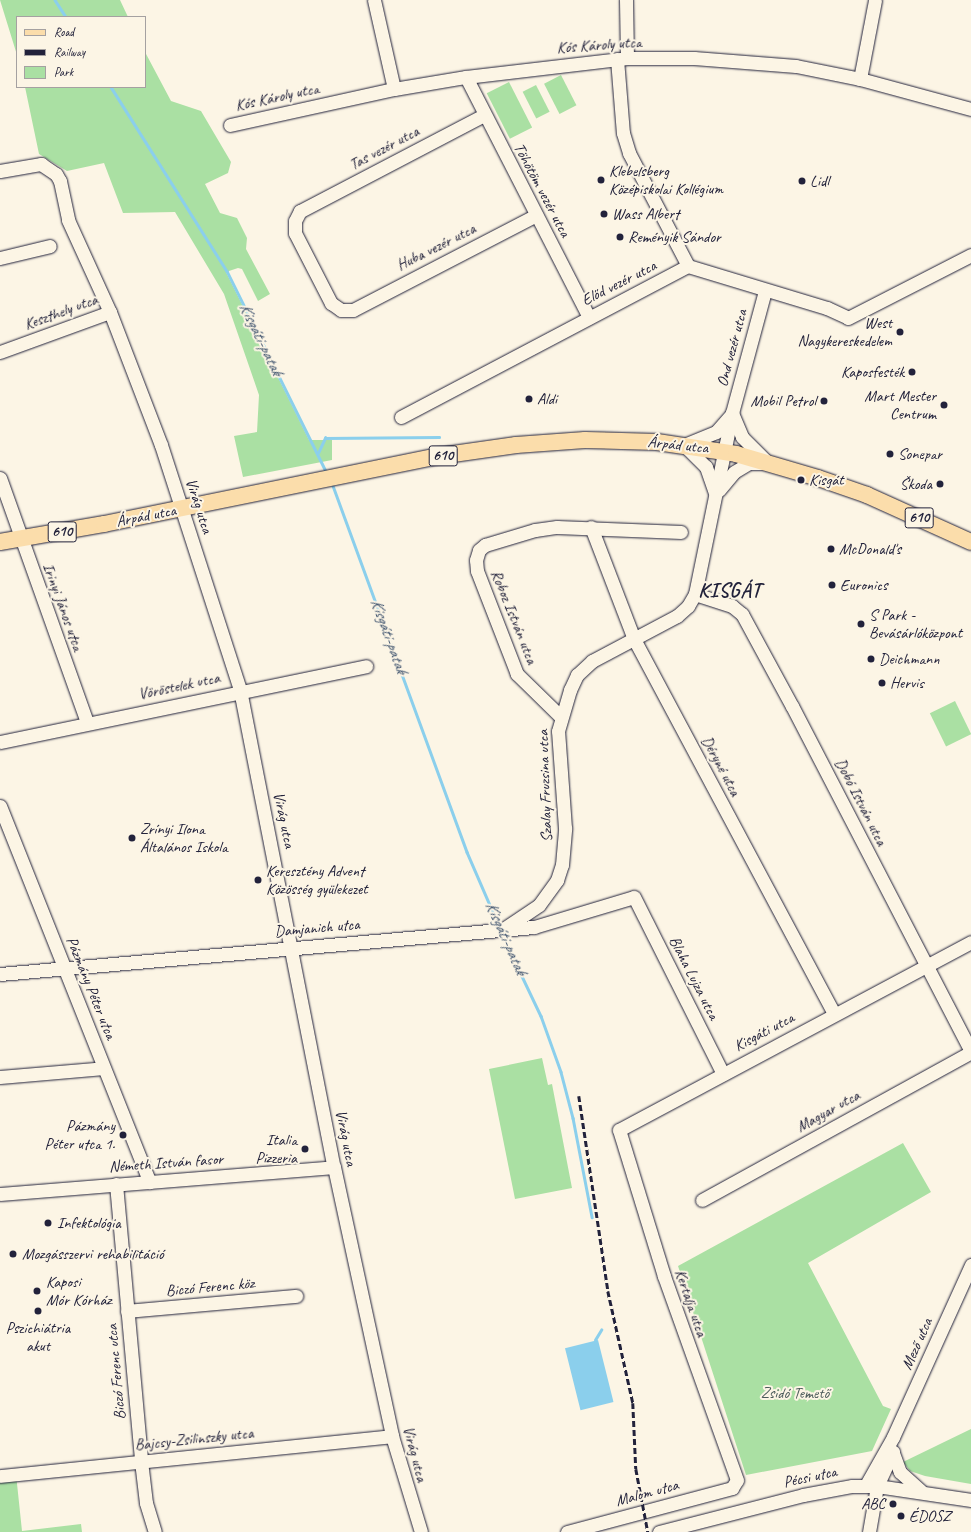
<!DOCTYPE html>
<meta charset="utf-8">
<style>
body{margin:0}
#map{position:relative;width:971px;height:1532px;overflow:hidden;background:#fcf5e5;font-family:Caveat,sans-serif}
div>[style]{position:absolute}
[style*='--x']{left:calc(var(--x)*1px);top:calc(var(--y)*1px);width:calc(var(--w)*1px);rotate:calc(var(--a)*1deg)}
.green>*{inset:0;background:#aae0a3;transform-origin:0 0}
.water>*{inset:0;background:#8bcfec;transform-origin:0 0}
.stream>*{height:2.5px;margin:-1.25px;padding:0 1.25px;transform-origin:1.25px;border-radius:1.25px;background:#8bcfec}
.roads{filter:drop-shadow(0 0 1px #22223b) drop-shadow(0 0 1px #22223b)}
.minor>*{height:13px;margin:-6.5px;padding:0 6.5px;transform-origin:6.5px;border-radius:6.5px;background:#fcf5e5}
.major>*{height:16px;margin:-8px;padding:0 8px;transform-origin:8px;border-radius:8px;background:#fbddab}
.rail>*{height:2.5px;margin-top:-1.25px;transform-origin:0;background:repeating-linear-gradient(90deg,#22223b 0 6px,transparent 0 9px)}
.dots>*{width:11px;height:11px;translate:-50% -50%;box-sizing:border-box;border:2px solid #fcf5e5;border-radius:50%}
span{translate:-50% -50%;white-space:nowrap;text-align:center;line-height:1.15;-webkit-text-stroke:4px #fcf5e5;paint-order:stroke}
.shield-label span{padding:1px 3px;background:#fcf5e5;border:1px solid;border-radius:3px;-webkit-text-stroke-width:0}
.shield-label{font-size:15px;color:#22223b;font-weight:700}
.street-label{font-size:16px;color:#22223b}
.poi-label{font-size:16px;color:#22223b}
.left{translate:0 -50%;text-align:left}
.right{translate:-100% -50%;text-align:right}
.park-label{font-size:16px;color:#4b5b5a}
.water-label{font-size:17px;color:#425670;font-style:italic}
.district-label{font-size:20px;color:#22223b;font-weight:700;letter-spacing:1px}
.legend{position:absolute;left:16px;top:16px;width:130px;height:72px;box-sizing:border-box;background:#fcf5e5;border:1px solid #a5a1a1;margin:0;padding:5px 7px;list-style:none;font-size:12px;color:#22223b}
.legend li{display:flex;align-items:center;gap:8px;height:20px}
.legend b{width:20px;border:1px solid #a5a1a1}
</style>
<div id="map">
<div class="green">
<i style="clip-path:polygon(0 0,120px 0,128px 17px,17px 17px,17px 55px)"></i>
<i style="clip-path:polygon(145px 52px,171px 101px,201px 111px,231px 162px,228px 173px,205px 184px,220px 213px,237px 218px,247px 238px,246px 249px,270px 294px,258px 301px,242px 269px,238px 268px,226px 272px,309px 440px,332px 440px,332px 460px,243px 477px,234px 436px,257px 432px,259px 395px,224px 294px,175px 212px,123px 213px,104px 163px,67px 171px,39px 154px,25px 87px,145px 87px)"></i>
<i style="left:561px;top:75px;width:34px;height:19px;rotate:63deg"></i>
<i style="left:509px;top:82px;width:51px;height:25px;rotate:63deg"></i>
<i style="left:536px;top:85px;width:30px;height:15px;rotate:63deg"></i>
<i style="left:955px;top:701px;width:37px;height:28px;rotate:64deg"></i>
<i style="clip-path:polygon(542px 1058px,548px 1085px,552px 1084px,572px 1188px,515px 1199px,489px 1069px)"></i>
<i style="clip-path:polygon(903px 1143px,931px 1192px,808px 1263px,883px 1406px,891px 1409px,872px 1451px,746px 1475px,678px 1266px)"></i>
<i style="clip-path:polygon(971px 1429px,971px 1484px,925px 1476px,910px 1471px,903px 1462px)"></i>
<i style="clip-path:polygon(16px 1474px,22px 1531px,81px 1524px,82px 1532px,0 1532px,0 1476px)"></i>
</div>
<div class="water">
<i style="left:598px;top:1340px;width:64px;height:34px;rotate:76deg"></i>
</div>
<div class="stream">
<i style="--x:55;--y:0;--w:20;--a:57"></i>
<i style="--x:111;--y:87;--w:218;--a:57.8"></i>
<i style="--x:227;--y:271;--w:225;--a:63.7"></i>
<i style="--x:318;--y:453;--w:17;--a:-65"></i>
<i style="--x:325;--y:438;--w:114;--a:-0.5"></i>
<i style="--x:332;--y:483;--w:393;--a:69.9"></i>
<i style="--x:467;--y:852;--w:81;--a:66.6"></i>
<i style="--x:502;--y:934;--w:91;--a:64.6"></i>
<i style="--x:541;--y:1016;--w:59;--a:70.3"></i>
<i style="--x:561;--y:1072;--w:48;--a:75.4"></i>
<i style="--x:573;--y:1118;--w:101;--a:79.1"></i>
<i style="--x:595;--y:1340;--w:12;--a:-59"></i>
</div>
<div class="roads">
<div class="minor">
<i style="--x:374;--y:0;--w:91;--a:77.3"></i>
<i style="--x:626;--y:0;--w:58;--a:89"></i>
<i style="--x:617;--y:59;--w:74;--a:85.4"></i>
<i style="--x:623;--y:133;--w:21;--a:73"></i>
<i style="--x:629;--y:153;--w:127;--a:62.4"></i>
<i style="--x:466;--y:77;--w:270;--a:62.9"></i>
<i style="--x:860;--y:79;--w:80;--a:-79.2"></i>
<i style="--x:484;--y:115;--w:208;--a:152.4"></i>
<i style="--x:300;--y:211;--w:11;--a:117"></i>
<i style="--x:295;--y:221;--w:12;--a:90"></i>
<i style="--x:295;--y:233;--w:79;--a:62.8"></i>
<i style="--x:331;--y:303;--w:12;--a:35"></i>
<i style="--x:341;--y:310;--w:12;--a:0"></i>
<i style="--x:353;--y:310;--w:206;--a:-27.4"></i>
<i style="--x:230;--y:125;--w:168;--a:-12.4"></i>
<i style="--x:394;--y:89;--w:73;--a:-9.5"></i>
<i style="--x:466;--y:77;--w:162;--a:-6.7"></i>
<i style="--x:627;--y:58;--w:67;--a:0"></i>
<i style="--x:694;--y:58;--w:102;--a:4.5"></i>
<i style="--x:796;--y:66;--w:65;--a:11.5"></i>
<i style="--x:860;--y:79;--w:115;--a:15.1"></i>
<i style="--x:0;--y:171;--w:42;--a:-9.7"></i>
<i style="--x:41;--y:164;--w:18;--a:34"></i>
<i style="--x:56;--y:174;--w:8;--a:60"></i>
<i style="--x:60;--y:181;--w:40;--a:78"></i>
<i style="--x:68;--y:220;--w:101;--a:65.5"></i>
<i style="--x:110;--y:312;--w:142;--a:69"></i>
<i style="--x:161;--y:445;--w:257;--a:72.1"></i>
<i style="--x:240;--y:690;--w:486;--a:78.9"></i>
<i style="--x:334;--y:1167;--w:275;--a:77.8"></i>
<i style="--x:392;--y:1436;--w:100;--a:73.2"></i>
<i style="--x:0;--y:258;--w:51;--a:-13.5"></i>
<i style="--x:0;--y:352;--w:117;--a:-20"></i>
<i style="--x:732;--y:413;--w:26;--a:67"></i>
<i style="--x:742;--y:437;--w:37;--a:45"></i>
<i style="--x:401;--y:417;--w:324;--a:-27.8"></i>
<i style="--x:688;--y:266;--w:145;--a:16.8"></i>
<i style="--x:827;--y:308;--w:23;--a:25"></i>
<i style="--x:848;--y:318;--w:138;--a:-27.1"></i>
<i style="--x:0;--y:478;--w:260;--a:70.4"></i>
<i style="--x:719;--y:490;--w:23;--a:-50"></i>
<i style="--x:734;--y:472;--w:17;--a:-31"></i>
<i style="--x:749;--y:463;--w:13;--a:0"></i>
<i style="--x:715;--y:493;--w:28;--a:-109"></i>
<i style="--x:706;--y:467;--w:31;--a:-135"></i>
<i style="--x:684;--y:445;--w:35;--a:-22"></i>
<i style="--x:716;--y:432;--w:23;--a:-49"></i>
<i style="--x:591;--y:527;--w:120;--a:69"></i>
<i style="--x:634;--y:639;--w:425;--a:61.9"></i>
<i style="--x:695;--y:594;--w:39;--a:18"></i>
<i style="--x:732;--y:606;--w:13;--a:39"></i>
<i style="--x:742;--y:614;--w:105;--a:61.5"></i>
<i style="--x:792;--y:706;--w:390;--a:62.6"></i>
<i style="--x:561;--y:717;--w:62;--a:-135.7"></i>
<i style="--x:517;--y:674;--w:110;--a:-111.2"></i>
<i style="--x:477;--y:571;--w:11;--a:-95"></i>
<i style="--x:476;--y:560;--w:10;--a:-73"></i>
<i style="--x:479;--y:550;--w:8;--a:-40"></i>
<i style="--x:485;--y:545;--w:52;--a:-16.7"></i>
<i style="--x:535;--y:530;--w:22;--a:-8"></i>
<i style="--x:557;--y:527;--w:124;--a:2.3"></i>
<i style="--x:0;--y:742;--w:374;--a:-11.7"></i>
<i style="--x:0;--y:806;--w:405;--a:68.3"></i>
<i style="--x:505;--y:928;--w:41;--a:-34.1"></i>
<i style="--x:539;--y:905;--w:31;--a:-54"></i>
<i style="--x:557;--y:880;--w:16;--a:-72"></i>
<i style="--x:562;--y:865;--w:37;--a:-85"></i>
<i style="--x:565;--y:828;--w:97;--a:-94.1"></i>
<i style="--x:558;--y:731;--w:43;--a:-73.7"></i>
<i style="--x:570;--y:690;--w:17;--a:-65"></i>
<i style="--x:577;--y:675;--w:21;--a:-43"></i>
<i style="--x:592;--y:661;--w:96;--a:-27.9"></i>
<i style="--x:677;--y:616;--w:15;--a:-42"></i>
<i style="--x:688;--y:606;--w:14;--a:-60"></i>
<i style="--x:695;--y:594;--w:185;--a:-78.4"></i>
<i style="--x:732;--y:413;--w:126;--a:-74.9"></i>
<i style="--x:0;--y:974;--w:536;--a:-5.03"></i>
<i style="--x:534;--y:927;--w:104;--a:-16.7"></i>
<i style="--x:634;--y:897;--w:198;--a:63.3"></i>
<i style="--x:0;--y:1077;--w:104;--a:-4.9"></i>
<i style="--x:116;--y:1184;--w:278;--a:84.8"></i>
<i style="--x:141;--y:1461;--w:42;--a:83.2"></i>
<i style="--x:146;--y:1503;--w:30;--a:73"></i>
<i style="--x:0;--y:1194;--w:335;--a:-4.6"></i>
<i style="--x:702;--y:1200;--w:307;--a:-28.8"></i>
<i style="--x:127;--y:1311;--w:170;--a:-5.1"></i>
<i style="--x:893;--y:1453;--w:20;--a:70"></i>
<i style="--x:900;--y:1472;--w:28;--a:42"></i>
<i style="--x:0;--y:1476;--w:394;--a:-5.8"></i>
<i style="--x:866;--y:1485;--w:55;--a:-60.6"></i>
<i style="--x:893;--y:1437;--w:189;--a:-65.6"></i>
<i style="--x:567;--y:1532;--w:171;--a:-14.9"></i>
<i style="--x:732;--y:1488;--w:9;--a:-58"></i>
<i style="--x:737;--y:1480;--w:217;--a:-109.7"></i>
<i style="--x:664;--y:1276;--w:153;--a:-107.1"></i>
<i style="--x:619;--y:1130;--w:399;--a:-28.1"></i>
<i style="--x:659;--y:1532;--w:149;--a:-14.4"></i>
<i style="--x:803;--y:1495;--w:50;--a:-10.4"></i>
<i style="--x:852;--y:1486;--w:25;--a:0"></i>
<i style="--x:877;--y:1486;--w:95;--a:8.5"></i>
<i style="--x:869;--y:1532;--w:47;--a:-80.1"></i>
<i style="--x:877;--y:1486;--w:38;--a:-65"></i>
</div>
<div class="major">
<i style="--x:0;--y:542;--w:106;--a:-9.8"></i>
<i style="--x:104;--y:524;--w:342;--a:-11.5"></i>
<i style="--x:439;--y:456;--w:78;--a:-8.1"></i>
<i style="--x:516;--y:445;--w:69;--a:-4.1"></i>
<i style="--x:585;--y:440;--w:72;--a:1.6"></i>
<i style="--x:657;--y:442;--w:80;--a:8.6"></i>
<i style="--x:736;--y:454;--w:85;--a:16.3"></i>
<i style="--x:818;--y:478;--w:52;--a:19.1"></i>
<i style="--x:867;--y:495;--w:114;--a:24.3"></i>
</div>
</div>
<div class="rail">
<i style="--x:579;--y:1096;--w:197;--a:81.5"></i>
<i style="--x:608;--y:1291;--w:115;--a:77.4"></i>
<i style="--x:633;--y:1403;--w:66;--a:87.4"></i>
<i style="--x:636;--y:1469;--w:64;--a:79.2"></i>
</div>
<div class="dots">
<i style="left:601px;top:180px;background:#22223b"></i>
<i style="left:802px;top:181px;background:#22223b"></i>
<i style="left:604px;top:214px;background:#22223b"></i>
<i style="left:620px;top:237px;background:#22223b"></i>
<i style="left:900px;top:332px;background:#22223b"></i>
<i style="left:912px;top:372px;background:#22223b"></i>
<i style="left:529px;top:399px;background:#22223b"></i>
<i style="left:824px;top:401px;background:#22223b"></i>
<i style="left:944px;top:405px;background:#22223b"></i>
<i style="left:890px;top:454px;background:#22223b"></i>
<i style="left:801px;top:480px;background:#22223b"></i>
<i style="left:940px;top:484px;background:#22223b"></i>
<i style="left:831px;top:549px;background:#22223b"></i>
<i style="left:832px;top:585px;background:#22223b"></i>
<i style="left:861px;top:624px;background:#22223b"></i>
<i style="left:871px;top:659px;background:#22223b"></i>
<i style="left:882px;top:683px;background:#22223b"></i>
<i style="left:132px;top:838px;background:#22223b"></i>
<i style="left:258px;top:880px;background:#22223b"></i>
<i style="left:123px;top:1135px;background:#22223b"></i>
<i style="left:305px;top:1149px;background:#22223b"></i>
<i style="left:48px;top:1223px;background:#22223b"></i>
<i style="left:13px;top:1254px;background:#22223b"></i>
<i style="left:37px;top:1291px;background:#22223b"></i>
<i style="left:38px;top:1311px;background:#22223b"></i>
<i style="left:893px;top:1504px;background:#22223b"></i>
<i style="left:901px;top:1516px;background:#22223b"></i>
</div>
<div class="shield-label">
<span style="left:443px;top:456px">610</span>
<span style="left:919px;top:518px">610</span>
<span style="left:62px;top:532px">610</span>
</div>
<div class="street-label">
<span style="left:599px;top:45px;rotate:-4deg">Kós Károly utca</span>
<span style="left:277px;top:97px;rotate:-12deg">Kós Károly utca</span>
<span style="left:384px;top:148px;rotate:-28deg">Tas vezér utca</span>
<span style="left:542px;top:190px;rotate:62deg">Töhötöm vezér utca</span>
<span style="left:436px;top:247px;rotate:-27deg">Huba vezér utca</span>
<span style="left:619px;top:283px;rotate:-27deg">Előd vezér utca</span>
<span style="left:61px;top:312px;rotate:-20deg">Keszthely utca</span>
<span style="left:732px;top:348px;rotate:-75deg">Ond vezér utca</span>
<span style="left:678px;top:445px;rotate:6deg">Árpád utca</span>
<span style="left:199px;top:506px;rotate:72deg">Virág utca</span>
<span style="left:146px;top:516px;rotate:-11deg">Árpád utca</span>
<span style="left:63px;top:607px;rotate:70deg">Irinyi János utca</span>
<span style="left:514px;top:617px;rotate:68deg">Roboz István utca</span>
<span style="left:179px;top:686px;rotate:-12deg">Vöröstelek utca</span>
<span style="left:721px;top:766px;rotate:62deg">Déryné utca</span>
<span style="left:545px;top:786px;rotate:-92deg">Szalay Fruzsina utca</span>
<span style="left:861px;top:802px;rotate:63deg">Dobó István utca</span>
<span style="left:284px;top:820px;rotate:78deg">Virág utca</span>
<span style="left:317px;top:928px;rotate:-5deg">Damjanich utca</span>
<span style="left:694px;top:978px;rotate:63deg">Blaha Lujza utca</span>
<span style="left:91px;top:988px;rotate:68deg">Pázmány Péter utca</span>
<span style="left:764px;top:1032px;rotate:-28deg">Kisgáti utca</span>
<span style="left:828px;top:1111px;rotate:-29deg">Magyar utca</span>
<span style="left:346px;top:1138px;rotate:79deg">Virág utca</span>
<span style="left:166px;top:1163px;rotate:-4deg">Németh István fasor</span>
<span style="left:210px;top:1287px;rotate:-5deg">Biczó Ferenc köz</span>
<span style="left:691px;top:1303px;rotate:71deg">Kertalja utca</span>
<span style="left:917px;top:1344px;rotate:-66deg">Mező utca</span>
<span style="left:116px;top:1372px;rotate:-95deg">Biczó Ferenc utca</span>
<span style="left:194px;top:1439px;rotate:-6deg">Bajcsy-Zsilinszky utca</span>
<span style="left:415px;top:1454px;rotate:75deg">Virág utca</span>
<span style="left:810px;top:1477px;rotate:-12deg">Pécsi utca</span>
<span style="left:647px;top:1493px;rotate:-15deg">Malom utca</span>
</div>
<div class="poi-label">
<span class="left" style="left:609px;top:180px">Klebelsberg<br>Középiskolai Kollégium</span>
<span class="left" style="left:810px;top:181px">Lidl</span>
<span class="left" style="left:612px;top:214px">Wass Albert</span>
<span class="left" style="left:628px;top:237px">Reményik Sándor</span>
<span class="right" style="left:892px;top:332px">West<br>Nagykereskedelem</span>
<span class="right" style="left:904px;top:372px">Kaposfesték</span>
<span class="right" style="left:936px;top:405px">Mart Mester<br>Centrum</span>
<span class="left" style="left:537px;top:399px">Aldi</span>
<span class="right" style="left:816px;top:401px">Mobil Petrol</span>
<span class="left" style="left:898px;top:454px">Sonepar</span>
<span class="left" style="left:809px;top:480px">Kisgát</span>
<span class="right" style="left:932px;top:484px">Škoda</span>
<span class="left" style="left:839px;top:549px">McDonald's</span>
<span class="left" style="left:840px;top:585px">Euronics</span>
<span class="left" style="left:869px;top:624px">S Park -<br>Bevásárlóközpont</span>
<span class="left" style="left:879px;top:659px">Deichmann</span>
<span class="left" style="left:890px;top:683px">Hervis</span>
<span class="left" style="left:140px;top:838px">Zrínyi Ilona<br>Általános Iskola</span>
<span class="left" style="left:266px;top:880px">Keresztény Advent<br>Közösség gyülekezet</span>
<span class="right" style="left:115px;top:1135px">Pázmány<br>Péter utca 1.</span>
<span class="right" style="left:297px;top:1149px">Italia<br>Pizzeria</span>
<span class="left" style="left:57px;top:1223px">Infektológia</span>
<span class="left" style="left:22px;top:1254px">Mozgásszervi rehabilitáció</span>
<span class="left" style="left:46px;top:1291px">Kaposi<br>Mór Kórház</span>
<span style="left:38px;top:1337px">Pszichiátria<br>akut</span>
<span class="right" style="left:885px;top:1504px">ABC</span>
<span class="left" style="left:909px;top:1516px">ÉDOSZ</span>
</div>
<div class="park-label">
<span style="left:795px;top:1393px">Zsidó Temető</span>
</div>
<div class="water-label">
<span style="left:261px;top:339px;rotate:64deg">Kisgáti-patak</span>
<span style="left:389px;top:636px;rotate:70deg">Kisgáti-patak</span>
<span style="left:506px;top:938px;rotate:66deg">Kisgáti-patak</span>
</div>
<div class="district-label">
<span style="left:730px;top:590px">KISGÁT</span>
</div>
<ul class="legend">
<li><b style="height:5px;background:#fbddab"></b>Road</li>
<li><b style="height:5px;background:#22223b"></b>Railway</li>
<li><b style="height:11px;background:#aae0a3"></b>Park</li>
</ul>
</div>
